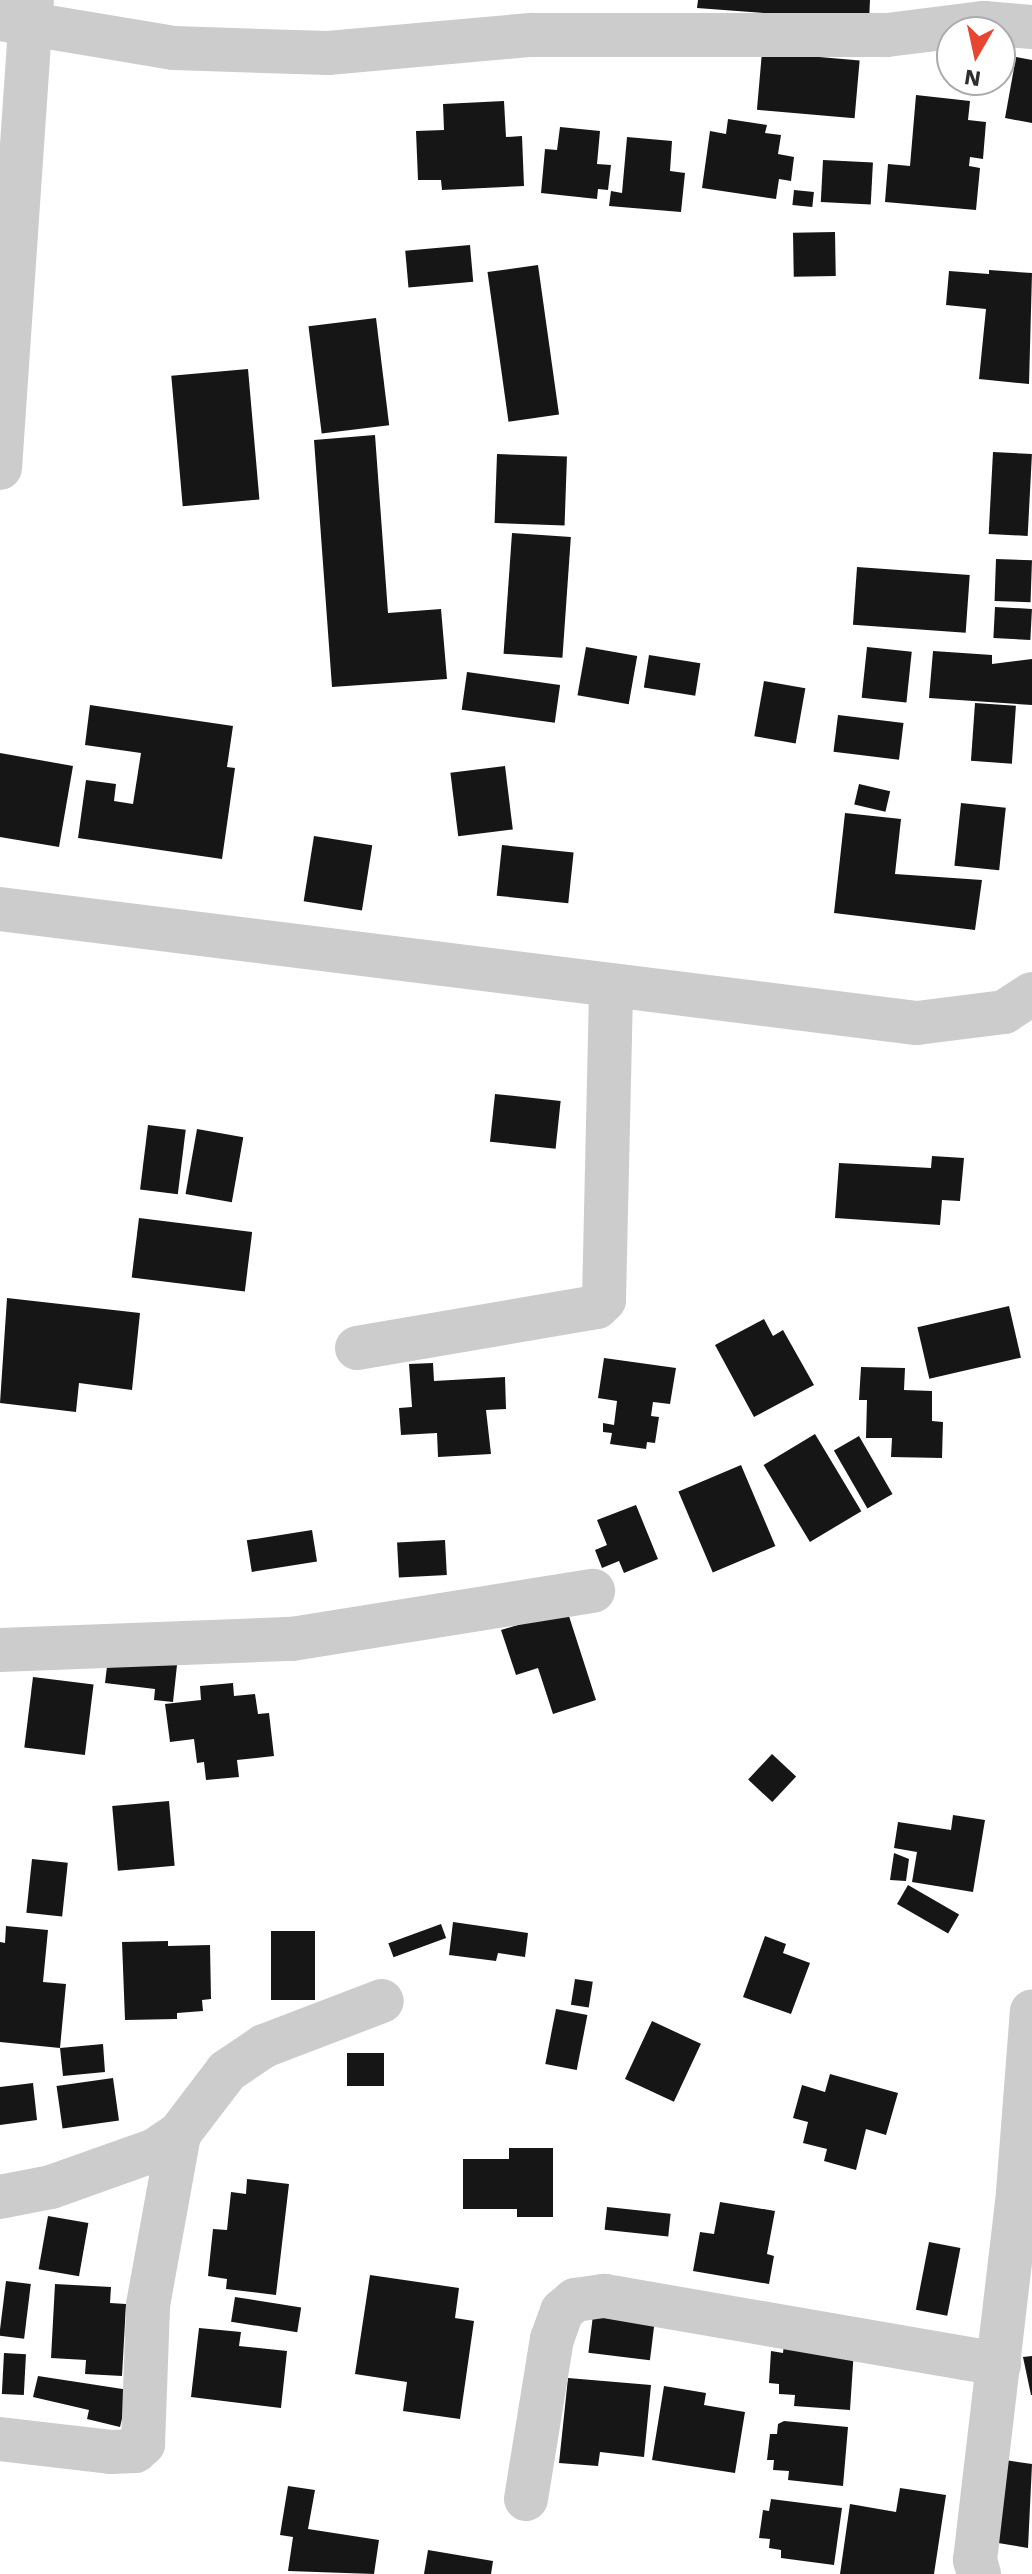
<!DOCTYPE html>
<style>
body{margin:0}
#map{position:relative;width:1032px;height:2574px;overflow:hidden;background:#fff;font-family:"Work Sans",sans-serif}
div>[style]{position:absolute}
[style*='--x']{left:calc(var(--x)*1px);top:calc(var(--y)*1px);width:calc(var(--w)*1px);rotate:calc(var(--a)*1deg)}
.building>*{inset:0;background:#161616;transform-origin:0 0}
.minor>*{height:44px;margin:-22px;padding:0 22px;transform-origin:22px;border-radius:22px;background:#ccc}
span{translate:-50% -50%;white-space:nowrap;text-align:center;line-height:1.15;-webkit-text-stroke:8px #fff;paint-order:stroke}
.north{position:absolute;left:936px;top:16px;width:80px;height:80px;box-sizing:border-box;background:#fff;border:2px solid #acacac;border-radius:50%;rotate:189deg;font-size:22px;font-weight:700;line-height:32px;text-align:center;color:#2f2f2f}
.north::after{content:'';display:block;margin:auto;width:28px;height:36px;background:#e74730;clip-path:polygon(50% 0,100% 100%,50% 72%,0 100%)}
</style>
<div id="map">
<div class="building">
<i style="clip-path:polygon(698px 0,870px 0,869px 21px,697px 8px)"></i>
<i style="left:762px;top:52px;width:98px;height:58px;rotate:5deg"></i>
<i style="clip-path:polygon(1016px 57px,1032px 60px,1032px 123px,1005px 118px)"></i>
<i style="clip-path:polygon(916px 95px,970px 101px,968px 120px,986px 122px,983px 159px,970px 157px,969px 166px,980px 168px,976px 210px,885px 202px,888px 164px,910px 166px)"></i>
<i style="clip-path:polygon(504px 101px,506px 137px,522px 136px,524px 186px,442px 190px,441px 180px,418px 180px,416px 131px,444px 130px,443px 104px)"></i>
<i style="clip-path:polygon(728px 119px,767px 125px,765px 133px,781px 135px,778px 154px,794px 157px,791px 181px,779px 179px,776px 199px,702px 188px,710px 131px,726px 134px)"></i>
<i style="clip-path:polygon(560px 127px,600px 131px,597px 164px,611px 165px,608px 190px,598px 189px,597px 199px,541px 193px,545px 149px,557px 150px)"></i>
<i style="clip-path:polygon(627px 137px,672px 141px,670px 171px,685px 173px,681px 212px,609px 206px,611px 191px,622px 193px)"></i>
<i style="left:823px;top:160px;width:50px;height:42px;rotate:3deg"></i>
<i style="left:794px;top:190px;width:20px;height:15px;rotate:6deg"></i>
<i style="left:835px;top:232px;width:44px;height:42px;rotate:89deg"></i>
<i style="left:470px;top:245px;width:37px;height:65px;rotate:85deg"></i>
<i style="left:538px;top:265px;width:151px;height:51px;rotate:82deg"></i>
<i style="clip-path:polygon(989px 270px,1032px 273px,1029px 384px,979px 379px,986px 309px,946px 305px,949px 271px,989px 274px)"></i>
<i style="left:376px;top:318px;width:108px;height:68px;rotate:83deg"></i>
<i style="left:248px;top:369px;width:131px;height:77px;rotate:85deg"></i>
<i style="clip-path:polygon(375px 435px,388px 613px,441px 609px,447px 679px,332px 687px,314px 440px)"></i>
<i style="left:993px;top:452px;width:39px;height:82px;rotate:3deg"></i>
<i style="left:497px;top:454px;width:70px;height:69px;rotate:2deg"></i>
<i style="left:512px;top:533px;width:59px;height:121px;rotate:4deg"></i>
<i style="left:996px;top:559px;width:36px;height:42px;rotate:2deg"></i>
<i style="left:857px;top:567px;width:113px;height:58px;rotate:4deg"></i>
<i style="left:995px;top:607px;width:37px;height:31px;rotate:3deg"></i>
<i style="left:586px;top:647px;width:52px;height:49px;rotate:10deg"></i>
<i style="left:867px;top:647px;width:45px;height:51px;rotate:6deg"></i>
<i style="clip-path:polygon(933px 651px,992px 655px,992px 664px,1032px 659px,1032px 705px,929px 698px)"></i>
<i style="left:649px;top:655px;width:52px;height:33px;rotate:9deg"></i>
<i style="left:467px;top:672px;width:94px;height:38px;rotate:8deg"></i>
<i style="left:764px;top:681px;width:42px;height:56px;rotate:10deg"></i>
<i style="left:975px;top:703px;width:41px;height:58px;rotate:4deg"></i>
<i style="clip-path:polygon(90px 705px,233px 726px,227px 767px,235px 768px,222px 859px,78px 838px,86px 780px,116px 784px,114px 801px,133px 804px,141px 753px,85px 745px)"></i>
<i style="left:838px;top:715px;width:66px;height:37px;rotate:7deg"></i>
<i style="clip-path:polygon(0 753px,73px 766px,59px 847px,0 837px)"></i>
<i style="left:505px;top:766px;width:64px;height:55px;rotate:83deg"></i>
<i style="left:859px;top:784px;width:32px;height:21px;rotate:13deg"></i>
<i style="left:961px;top:803px;width:45px;height:63px;rotate:6deg"></i>
<i style="clip-path:polygon(845px 813px,901px 819px,895px 874px,982px 880px,975px 930px,834px 913px)"></i>
<i style="left:314px;top:836px;width:59px;height:66px;rotate:9deg"></i>
<i style="left:502px;top:845px;width:72px;height:51px;rotate:6deg"></i>
<i style="left:495px;top:1094px;width:66px;height:48px;rotate:6deg"></i>
<i style="left:148px;top:1125px;width:38px;height:65px;rotate:7deg"></i>
<i style="left:197px;top:1129px;width:47px;height:66px;rotate:10deg"></i>
<i style="clip-path:polygon(932px 1156px,964px 1158px,960px 1201px,942px 1200px,940px 1225px,835px 1218px,839px 1163px,931px 1168px)"></i>
<i style="left:139px;top:1218px;width:114px;height:60px;rotate:7deg"></i>
<i style="clip-path:polygon(7px 1298px,140px 1313px,132px 1390px,79px 1383px,76px 1412px,0 1403px)"></i>
<i style="left:1009px;top:1306px;width:53px;height:94px;rotate:77deg"></i>
<i style="clip-path:polygon(764px 1319px,773px 1336px,783px 1330px,814px 1385px,754px 1417px,715px 1345px)"></i>
<i style="clip-path:polygon(604px 1358px,676px 1368px,670px 1404px,653px 1402px,651px 1416px,659px 1417px,655px 1443px,647px 1442px,646px 1449px,610px 1444px,612px 1433px,603px 1432px,603px 1423px,614px 1425px,617px 1401px,598px 1398px)"></i>
<i style="clip-path:polygon(433px 1363px,434px 1381px,505px 1377px,506px 1409px,486px 1410px,491px 1454px,438px 1457px,437px 1433px,401px 1435px,399px 1408px,412px 1407px,409px 1364px)"></i>
<i style="clip-path:polygon(861px 1367px,905px 1368px,904px 1390px,932px 1391px,932px 1421px,943px 1422px,942px 1458px,891px 1457px,892px 1438px,866px 1438px,867px 1400px,859px 1400px)"></i>
<i style="left:815px;top:1434px;width:90px;height:60px;rotate:59deg"></i>
<i style="left:859px;top:1436px;width:67px;height:29px;rotate:60deg"></i>
<i style="left:741px;top:1465px;width:88px;height:68px;rotate:67deg"></i>
<i style="clip-path:polygon(636px 1505px,658px 1559px,624px 1573px,619px 1561px,602px 1568px,595px 1550px,607px 1545px,597px 1520px)"></i>
<i style="left:312px;top:1530px;width:32px;height:66px;rotate:81deg"></i>
<i style="left:445px;top:1540px;width:35px;height:48px;rotate:87deg"></i>
<i style="clip-path:polygon(567px 1610px,596px 1700px,553px 1714px,538px 1668px,516px 1675px,501px 1630px)"></i>
<i style="clip-path:polygon(108px 1658px,177px 1665px,173px 1702px,154px 1700px,155px 1689px,105px 1683px)"></i>
<i style="left:33px;top:1677px;width:61px;height:71px;rotate:7deg"></i>
<i style="clip-path:polygon(233px 1683px,234px 1696px,255px 1694px,258px 1714px,269px 1713px,274px 1756px,237px 1760px,239px 1777px,206px 1780px,204px 1762px,197px 1763px,194px 1739px,170px 1742px,165px 1704px,201px 1700px,200px 1686px)"></i>
<i style="left:772px;top:1754px;width:33px;height:35px;rotate:43deg"></i>
<i style="left:169px;top:1801px;width:65px;height:57px;rotate:85deg"></i>
<i style="clip-path:polygon(953px 1815px,985px 1820px,973px 1892px,912px 1882px,917px 1852px,894px 1848px,898px 1822px,951px 1830px)"></i>
<i style="clip-path:polygon(894px 1853px,909px 1859px,906px 1881px,890px 1880px)"></i>
<i style="left:32px;top:1859px;width:36px;height:54px;rotate:6deg"></i>
<i style="left:908px;top:1885px;width:59px;height:22px;rotate:30deg"></i>
<i style="clip-path:polygon(453px 1922px,528px 1933px,525px 1957px,498px 1953px,496px 1961px,449px 1955px)"></i>
<i style="left:441px;top:1924px;width:15px;height:56px;rotate:70deg"></i>
<i style="clip-path:polygon(6px 1926px,48px 1930px,43px 1982px,66px 1984px,60px 2048px,103px 2044px,105px 2072px,63px 2076px,60px 2048px,0 2042px,0 1942px,5px 1943px)"></i>
<i style="left:271px;top:1931px;width:44px;height:69px"></i>
<i style="clip-path:polygon(765px 1936px,786px 1944px,783px 1953px,810px 1963px,791px 2014px,743px 1997px)"></i>
<i style="clip-path:polygon(168px 1941px,168px 1946px,210px 1945px,211px 1999px,202px 2000px,203px 2011px,177px 2013px,177px 2019px,125px 2020px,122px 1942px)"></i>
<i style="left:575px;top:1979px;width:18px;height:26px;rotate:9deg"></i>
<i style="left:556px;top:2009px;width:32px;height:56px;rotate:11deg"></i>
<i style="left:652px;top:2021px;width:54px;height:64px;rotate:25deg"></i>
<i style="left:347px;top:2053px;width:37px;height:33px"></i>
<i style="clip-path:polygon(830px 2074px,898px 2093px,886px 2135px,866px 2129px,856px 2170px,824px 2161px,827px 2149px,803px 2143px,808px 2122px,793px 2118px,802px 2085px,825px 2092px)"></i>
<i style="left:113px;top:2078px;width:43px;height:57px;rotate:82deg"></i>
<i style="clip-path:polygon(33px 2083px,37px 2120px,0 2125px,0 2087px)"></i>
<i style="clip-path:polygon(509px 2148px,553px 2148px,553px 2217px,517px 2217px,517px 2209px,463px 2209px,463px 2159px,509px 2159px)"></i>
<i style="clip-path:polygon(247px 2179px,289px 2184px,276px 2295px,226px 2289px,227px 2279px,208px 2276px,213px 2229px,227px 2230px,231px 2192px,246px 2194px)"></i>
<i style="clip-path:polygon(720px 2202px,775px 2211px,767px 2254px,774px 2256px,769px 2284px,693px 2271px,700px 2232px,714px 2234px)"></i>
<i style="left:607px;top:2207px;width:64px;height:23px;rotate:6deg"></i>
<i style="left:48px;top:2216px;width:41px;height:54px;rotate:10deg"></i>
<i style="left:929px;top:2242px;width:32px;height:69px;rotate:11deg"></i>
<i style="clip-path:polygon(370px 2275px,459px 2288px,455px 2318px,474px 2321px,460px 2419px,403px 2411px,407px 2382px,355px 2374px)"></i>
<i style="left:6px;top:2281px;width:25px;height:55px;rotate:7deg"></i>
<i style="clip-path:polygon(55px 2284px,111px 2287px,110px 2303px,126px 2304px,122px 2376px,85px 2374px,86px 2360px,51px 2358px)"></i>
<i style="left:235px;top:2297px;width:67px;height:25px;rotate:9deg"></i>
<i style="left:594px;top:2307px;width:62px;height:46px;rotate:7deg"></i>
<i style="clip-path:polygon(199px 2328px,241px 2332px,239px 2346px,287px 2351px,281px 2408px,191px 2397px)"></i>
<i style="clip-path:polygon(784px 2344px,854px 2349px,850px 2410px,794px 2406px,795px 2395px,779px 2394px,779px 2384px,769px 2383px,771px 2351px,783px 2353px)"></i>
<i style="left:4px;top:2353px;width:22px;height:41px;rotate:3deg"></i>
<i style="clip-path:polygon(1032px 2356px,1032px 2395px,1031px 2395px,1023px 2357px)"></i>
<i style="clip-path:polygon(38px 2376px,129px 2390px,120px 2427px,87px 2419px,89px 2410px,33px 2397px)"></i>
<i style="clip-path:polygon(568px 2378px,651px 2385px,644px 2457px,600px 2452px,598px 2466px,559px 2463px)"></i>
<i style="clip-path:polygon(664px 2386px,706px 2393px,704px 2405px,745px 2412px,735px 2473px,652px 2460px)"></i>
<i style="clip-path:polygon(784px 2421px,848px 2427px,843px 2486px,788px 2480px,789px 2471px,773px 2470px,774px 2460px,767px 2460px,770px 2434px,777px 2434px,778px 2424px)"></i>
<i style="clip-path:polygon(1005px 2460px,1032px 2464px,1028px 2548px,992px 2542px)"></i>
<i style="clip-path:polygon(288px 2486px,315px 2490px,308px 2529px,379px 2540px,374px 2574px,288px 2571px,293px 2537px,280px 2535px)"></i>
<i style="clip-path:polygon(900px 2488px,946px 2495px,934px 2574px,840px 2574px,850px 2504px,896px 2512px)"></i>
<i style="clip-path:polygon(771px 2499px,842px 2508px,834px 2565px,781px 2558px,781px 2550px,769px 2548px,770px 2539px,759px 2538px,763px 2510px,769px 2511px)"></i>
<i style="clip-path:polygon(428px 2550px,493px 2561px,491px 2574px,424px 2574px)"></i>
</div>
<div class="minor">
<i style="--x:0;--y:19;--w:176;--a:9.5"></i>
<i style="--x:174;--y:48;--w:154;--a:1.9"></i>
<i style="--x:328;--y:53;--w:204;--a:-5.1"></i>
<i style="--x:531;--y:35;--w:356;--a:0"></i>
<i style="--x:887;--y:35;--w:98;--a:-7.1"></i>
<i style="--x:984;--y:23;--w:48;--a:4.8"></i>
<i style="--x:0;--y:468;--w:469;--a:-86.1"></i>
<i style="--x:0;--y:909;--w:924;--a:7.09"></i>
<i style="--x:917;--y:1023;--w:88;--a:-7.2"></i>
<i style="--x:1004;--y:1012;--w:33;--a:-33"></i>
<i style="--x:357;--y:1348;--w:243;--a:-9.7"></i>
<i style="--x:597;--y:1307;--w:10;--a:-45"></i>
<i style="--x:604;--y:1300;--w:314;--a:-88.7"></i>
<i style="--x:0;--y:1650;--w:292;--a:-2.2"></i>
<i style="--x:292;--y:1639;--w:305;--a:-9.1"></i>
<i style="--x:0;--y:2197;--w:52;--a:-11.1"></i>
<i style="--x:51;--y:2187;--w:110;--a:-19.6"></i>
<i style="--x:155;--y:2150;--w:29;--a:-34"></i>
<i style="--x:179;--y:2134;--w:79;--a:-52.7"></i>
<i style="--x:227;--y:2071;--w:45;--a:-34"></i>
<i style="--x:264;--y:2046;--w:126;--a:-20.9"></i>
<i style="--x:0;--y:2439;--w:111;--a:6.7"></i>
<i style="--x:110;--y:2452;--w:25;--a:-2"></i>
<i style="--x:135;--y:2451;--w:11;--a:-41"></i>
<i style="--x:143;--y:2444;--w:139;--a:-87.9"></i>
<i style="--x:148;--y:2305;--w:174;--a:-79.7"></i>
<i style="--x:526;--y:2499;--w:162;--a:-80.8"></i>
<i style="--x:552;--y:2339;--w:30;--a:-70"></i>
<i style="--x:562;--y:2311;--w:17;--a:-40"></i>
<i style="--x:575;--y:2300;--w:30;--a:-8"></i>
<i style="--x:605;--y:2296;--w:400;--a:9.8"></i>
<i style="--x:979;--y:2574;--w:15;--a:-106"></i>
<i style="--x:975;--y:2560;--w:371;--a:-83.3"></i>
<i style="--x:1018;--y:2192;--w:181;--a:-85.6"></i>
</div>
<div class="north">N</div>
</div>
